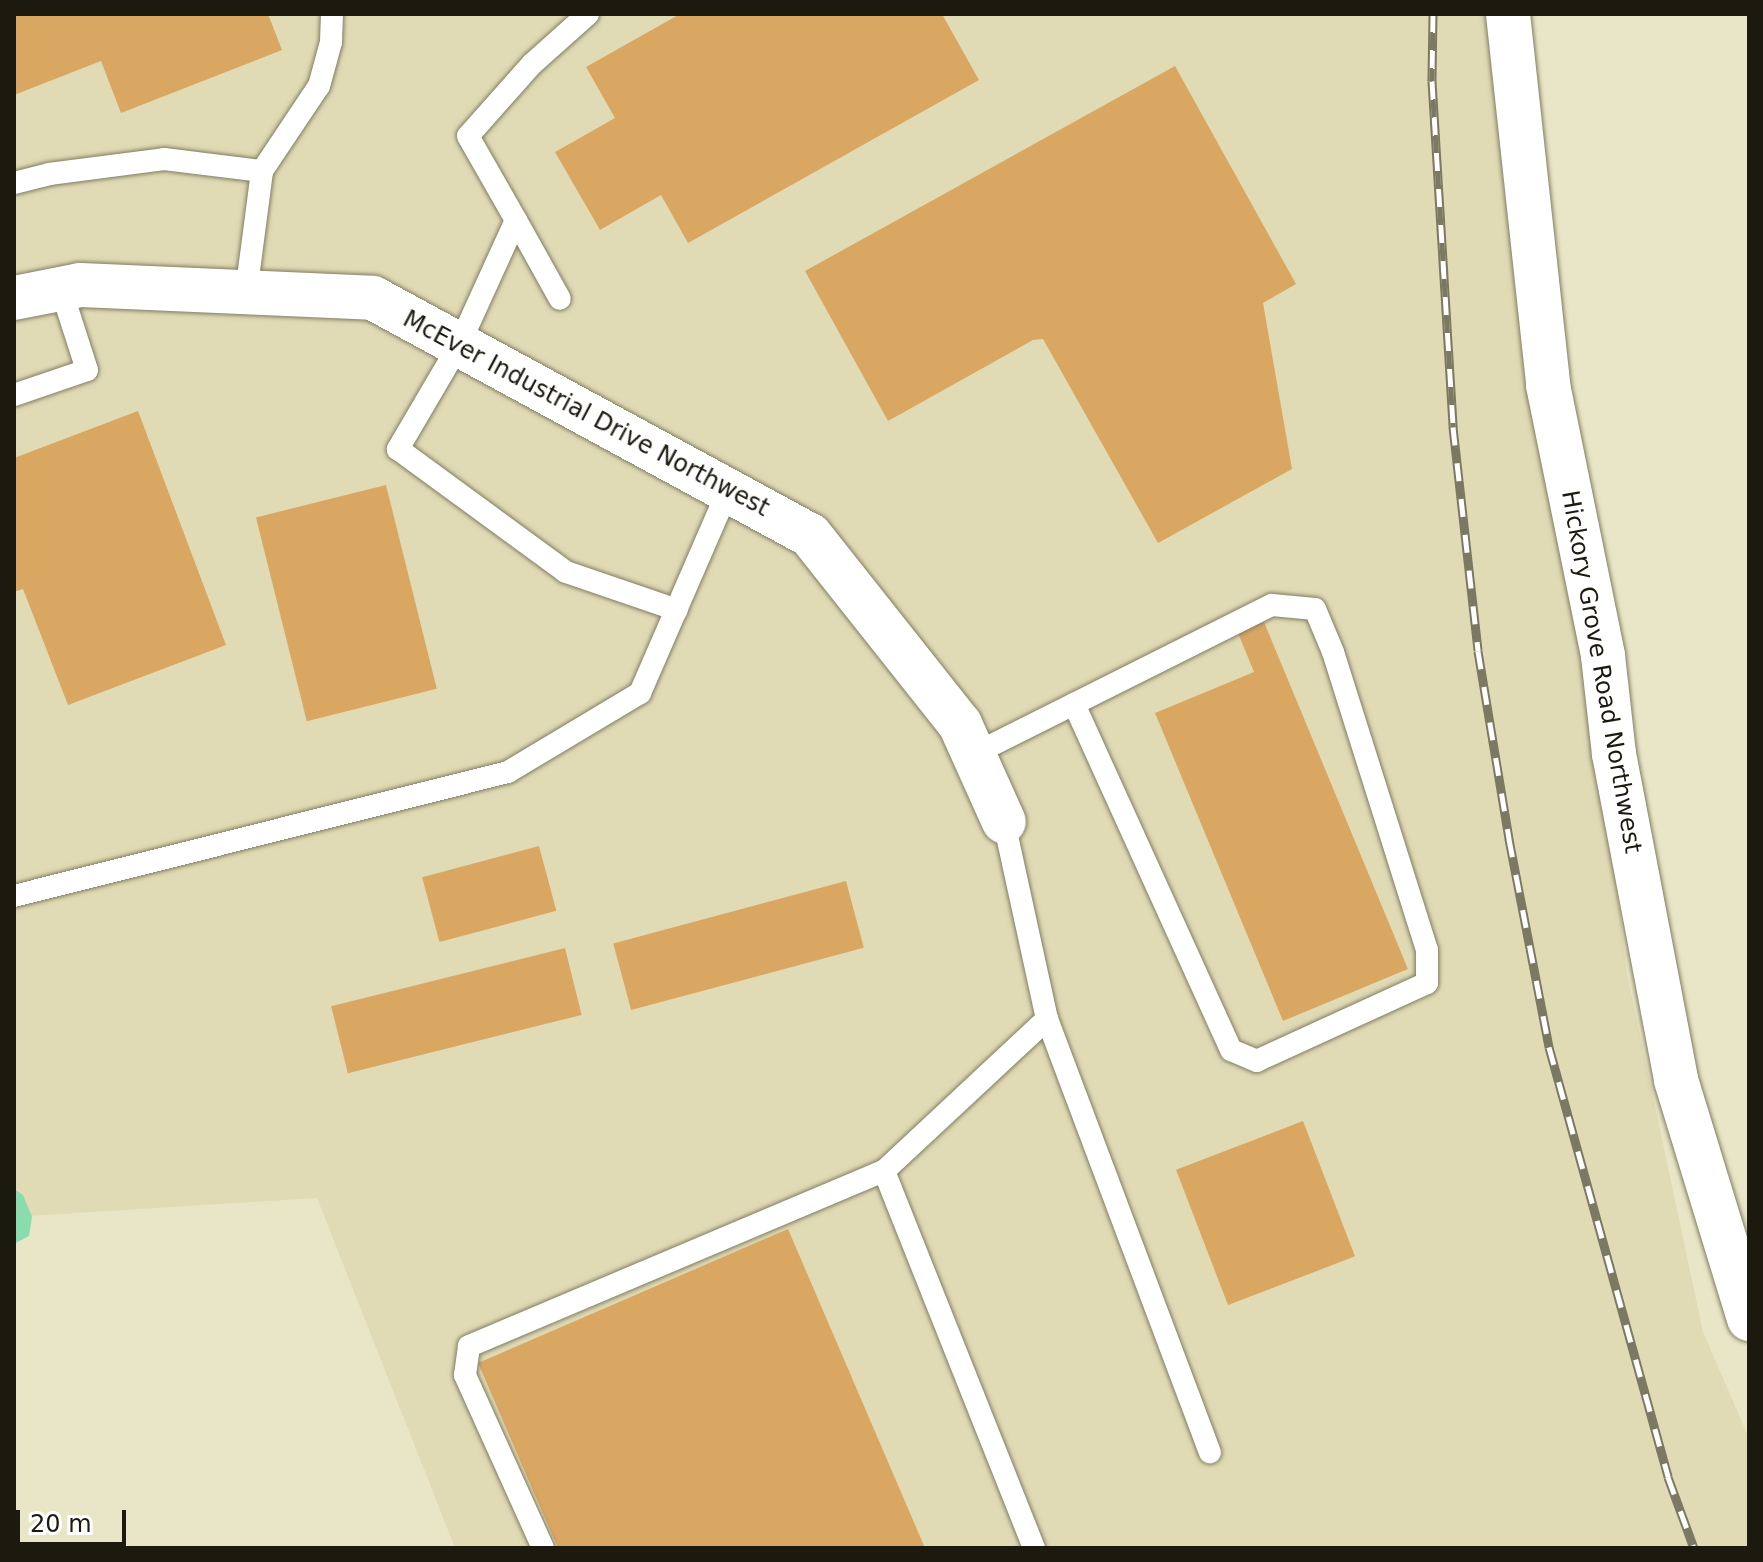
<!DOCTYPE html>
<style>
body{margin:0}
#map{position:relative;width:1763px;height:1562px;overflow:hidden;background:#e9e6c7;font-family:"DejaVu Sans",sans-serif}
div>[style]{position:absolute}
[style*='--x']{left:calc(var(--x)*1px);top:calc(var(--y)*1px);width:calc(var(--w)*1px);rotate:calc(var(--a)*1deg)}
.built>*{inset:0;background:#e0dbb5}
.water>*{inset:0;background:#8adcae}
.building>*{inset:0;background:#daa763;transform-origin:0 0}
.roads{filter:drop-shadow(0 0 2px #817d62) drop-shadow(0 0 2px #817d62)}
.service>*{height:22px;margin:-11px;padding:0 11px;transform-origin:11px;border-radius:11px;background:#fff}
.minor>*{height:44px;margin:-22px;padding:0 22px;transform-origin:22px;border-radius:22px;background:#fff}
.tertiary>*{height:44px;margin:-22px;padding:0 22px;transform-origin:22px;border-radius:22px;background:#fff}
.rail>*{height:9px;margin-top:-4.5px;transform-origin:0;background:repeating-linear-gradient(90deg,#fff 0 18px,#7b7964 0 36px);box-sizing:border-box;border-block:2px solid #7b7964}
span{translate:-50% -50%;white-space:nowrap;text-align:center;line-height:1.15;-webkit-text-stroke:6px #fff;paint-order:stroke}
.street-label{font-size:24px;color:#1c1a0f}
.frame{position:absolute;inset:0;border:16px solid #1c1a0f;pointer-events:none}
.scale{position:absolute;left:16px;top:1510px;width:110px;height:36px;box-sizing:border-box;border:4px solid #1c1a0f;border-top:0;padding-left:10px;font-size:24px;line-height:28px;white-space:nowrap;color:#1c1a0f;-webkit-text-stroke:6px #fff;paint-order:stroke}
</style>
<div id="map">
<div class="built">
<i style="clip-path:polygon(14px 14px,1515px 14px,1627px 974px,1703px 1332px,1749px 1438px,1749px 1548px,455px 1548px,317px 1198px,14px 1217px)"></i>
</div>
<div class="water">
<i style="clip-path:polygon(14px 1189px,23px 1195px,32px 1217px,29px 1236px,14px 1244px)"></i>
</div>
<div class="building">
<i style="clip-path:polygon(14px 14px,268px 14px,282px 50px,121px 113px,101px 61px,14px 95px)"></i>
<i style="clip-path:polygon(680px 14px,942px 14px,979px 80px,688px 243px,661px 195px,600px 230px,555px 152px,615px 118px,586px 67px)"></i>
<i style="clip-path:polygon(1175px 66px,1296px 284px,1263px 303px,1292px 469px,1158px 543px,1043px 339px,1033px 340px,888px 421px,805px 271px)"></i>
<i style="clip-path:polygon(138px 411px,226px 645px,68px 705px,23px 589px,14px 592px,14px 458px)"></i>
<i style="left:386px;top:485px;width:210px;height:134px;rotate:76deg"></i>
<i style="clip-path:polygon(1264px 622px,1408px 969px,1283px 1021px,1155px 713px,1254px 672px,1238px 633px)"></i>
<i style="left:539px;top:846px;width:67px;height:121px;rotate:75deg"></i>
<i style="left:846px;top:881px;width:69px;height:241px;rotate:75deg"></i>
<i style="left:565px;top:948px;width:69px;height:241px;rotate:76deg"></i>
<i style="left:1303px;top:1121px;width:145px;height:136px;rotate:69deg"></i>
<i style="clip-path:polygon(788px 1229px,925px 1548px,558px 1548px,478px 1363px)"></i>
</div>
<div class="roads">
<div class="service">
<i style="--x:588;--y:14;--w:75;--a:138.2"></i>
<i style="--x:532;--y:64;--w:96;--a:131.6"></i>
<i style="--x:468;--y:136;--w:97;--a:60.3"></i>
<i style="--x:516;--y:220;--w:137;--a:114.5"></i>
<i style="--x:459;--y:345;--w:121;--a:120.4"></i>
<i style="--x:398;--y:449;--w:208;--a:36.2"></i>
<i style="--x:566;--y:572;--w:117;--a:18.9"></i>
<i style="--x:14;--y:183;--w:36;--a:-14"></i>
<i style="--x:49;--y:174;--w:116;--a:-7.4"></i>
<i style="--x:164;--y:159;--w:99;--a:7"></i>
<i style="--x:516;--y:220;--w:90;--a:60.9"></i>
<i style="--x:246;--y:293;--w:123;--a:-82.5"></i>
<i style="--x:262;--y:171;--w:102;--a:-56.2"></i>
<i style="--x:319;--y:86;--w:46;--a:-74.7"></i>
<i style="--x:331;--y:42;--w:28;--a:-88"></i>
<i style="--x:14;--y:395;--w:77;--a:-18.9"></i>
<i style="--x:87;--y:370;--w:85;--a:-107.8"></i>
<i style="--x:974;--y:754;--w:333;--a:-26.6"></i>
<i style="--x:1272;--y:605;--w:43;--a:5.3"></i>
<i style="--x:1315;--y:609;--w:47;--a:67.3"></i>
<i style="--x:1333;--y:652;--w:312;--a:72.5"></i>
<i style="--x:1427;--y:950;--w:33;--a:90"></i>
<i style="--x:1427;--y:983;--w:187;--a:155.4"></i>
<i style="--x:1257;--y:1061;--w:28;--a:-157"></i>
<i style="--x:1231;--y:1050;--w:380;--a:-114.4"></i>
<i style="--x:1004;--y:822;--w:202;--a:77.7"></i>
<i style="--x:1047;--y:1019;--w:463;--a:69.4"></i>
<i style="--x:14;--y:896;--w:509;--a:-14.09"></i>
<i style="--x:508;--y:772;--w:154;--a:-30.9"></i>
<i style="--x:640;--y:693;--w:220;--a:-66.5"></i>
<i style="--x:884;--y:1171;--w:406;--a:68.3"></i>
<i style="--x:543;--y:1548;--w:190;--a:-114.3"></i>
<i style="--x:465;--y:1375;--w:29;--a:-82"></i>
<i style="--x:469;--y:1346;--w:450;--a:-22.9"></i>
<i style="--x:884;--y:1171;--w:223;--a:-43"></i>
</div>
<div class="minor">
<i style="--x:14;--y:298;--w:67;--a:-11.1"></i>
<i style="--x:80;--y:285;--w:293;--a:2.5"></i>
<i style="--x:373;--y:298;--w:497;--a:28.5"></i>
<i style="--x:810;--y:535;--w:241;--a:51.6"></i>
<i style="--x:960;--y:724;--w:107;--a:65.8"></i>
</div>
<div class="tertiary">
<i style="--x:1508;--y:14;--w:373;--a:83.8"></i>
<i style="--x:1548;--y:385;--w:277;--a:78.5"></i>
<i style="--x:1603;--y:656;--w:99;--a:83.6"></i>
<i style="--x:1614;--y:754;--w:332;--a:79.2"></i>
<i style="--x:1676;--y:1080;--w:250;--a:73"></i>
</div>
</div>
<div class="rail">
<i style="--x:1433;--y:14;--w:67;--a:90.9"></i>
<i style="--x:1432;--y:81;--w:347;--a:86.5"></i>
<i style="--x:1453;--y:427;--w:225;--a:83.6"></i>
<i style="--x:1478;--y:651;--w:191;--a:80.6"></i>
<i style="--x:1509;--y:839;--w:212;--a:79.1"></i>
<i style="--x:1549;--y:1047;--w:446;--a:74.5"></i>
<i style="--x:1668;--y:1477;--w:76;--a:69.9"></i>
</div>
<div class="street-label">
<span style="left:586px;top:414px;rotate:28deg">McEver Industrial Drive Northwest</span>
<span style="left:1601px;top:672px;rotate:80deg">Hickory Grove Road Northwest</span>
</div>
<div class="frame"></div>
<div class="scale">20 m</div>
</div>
